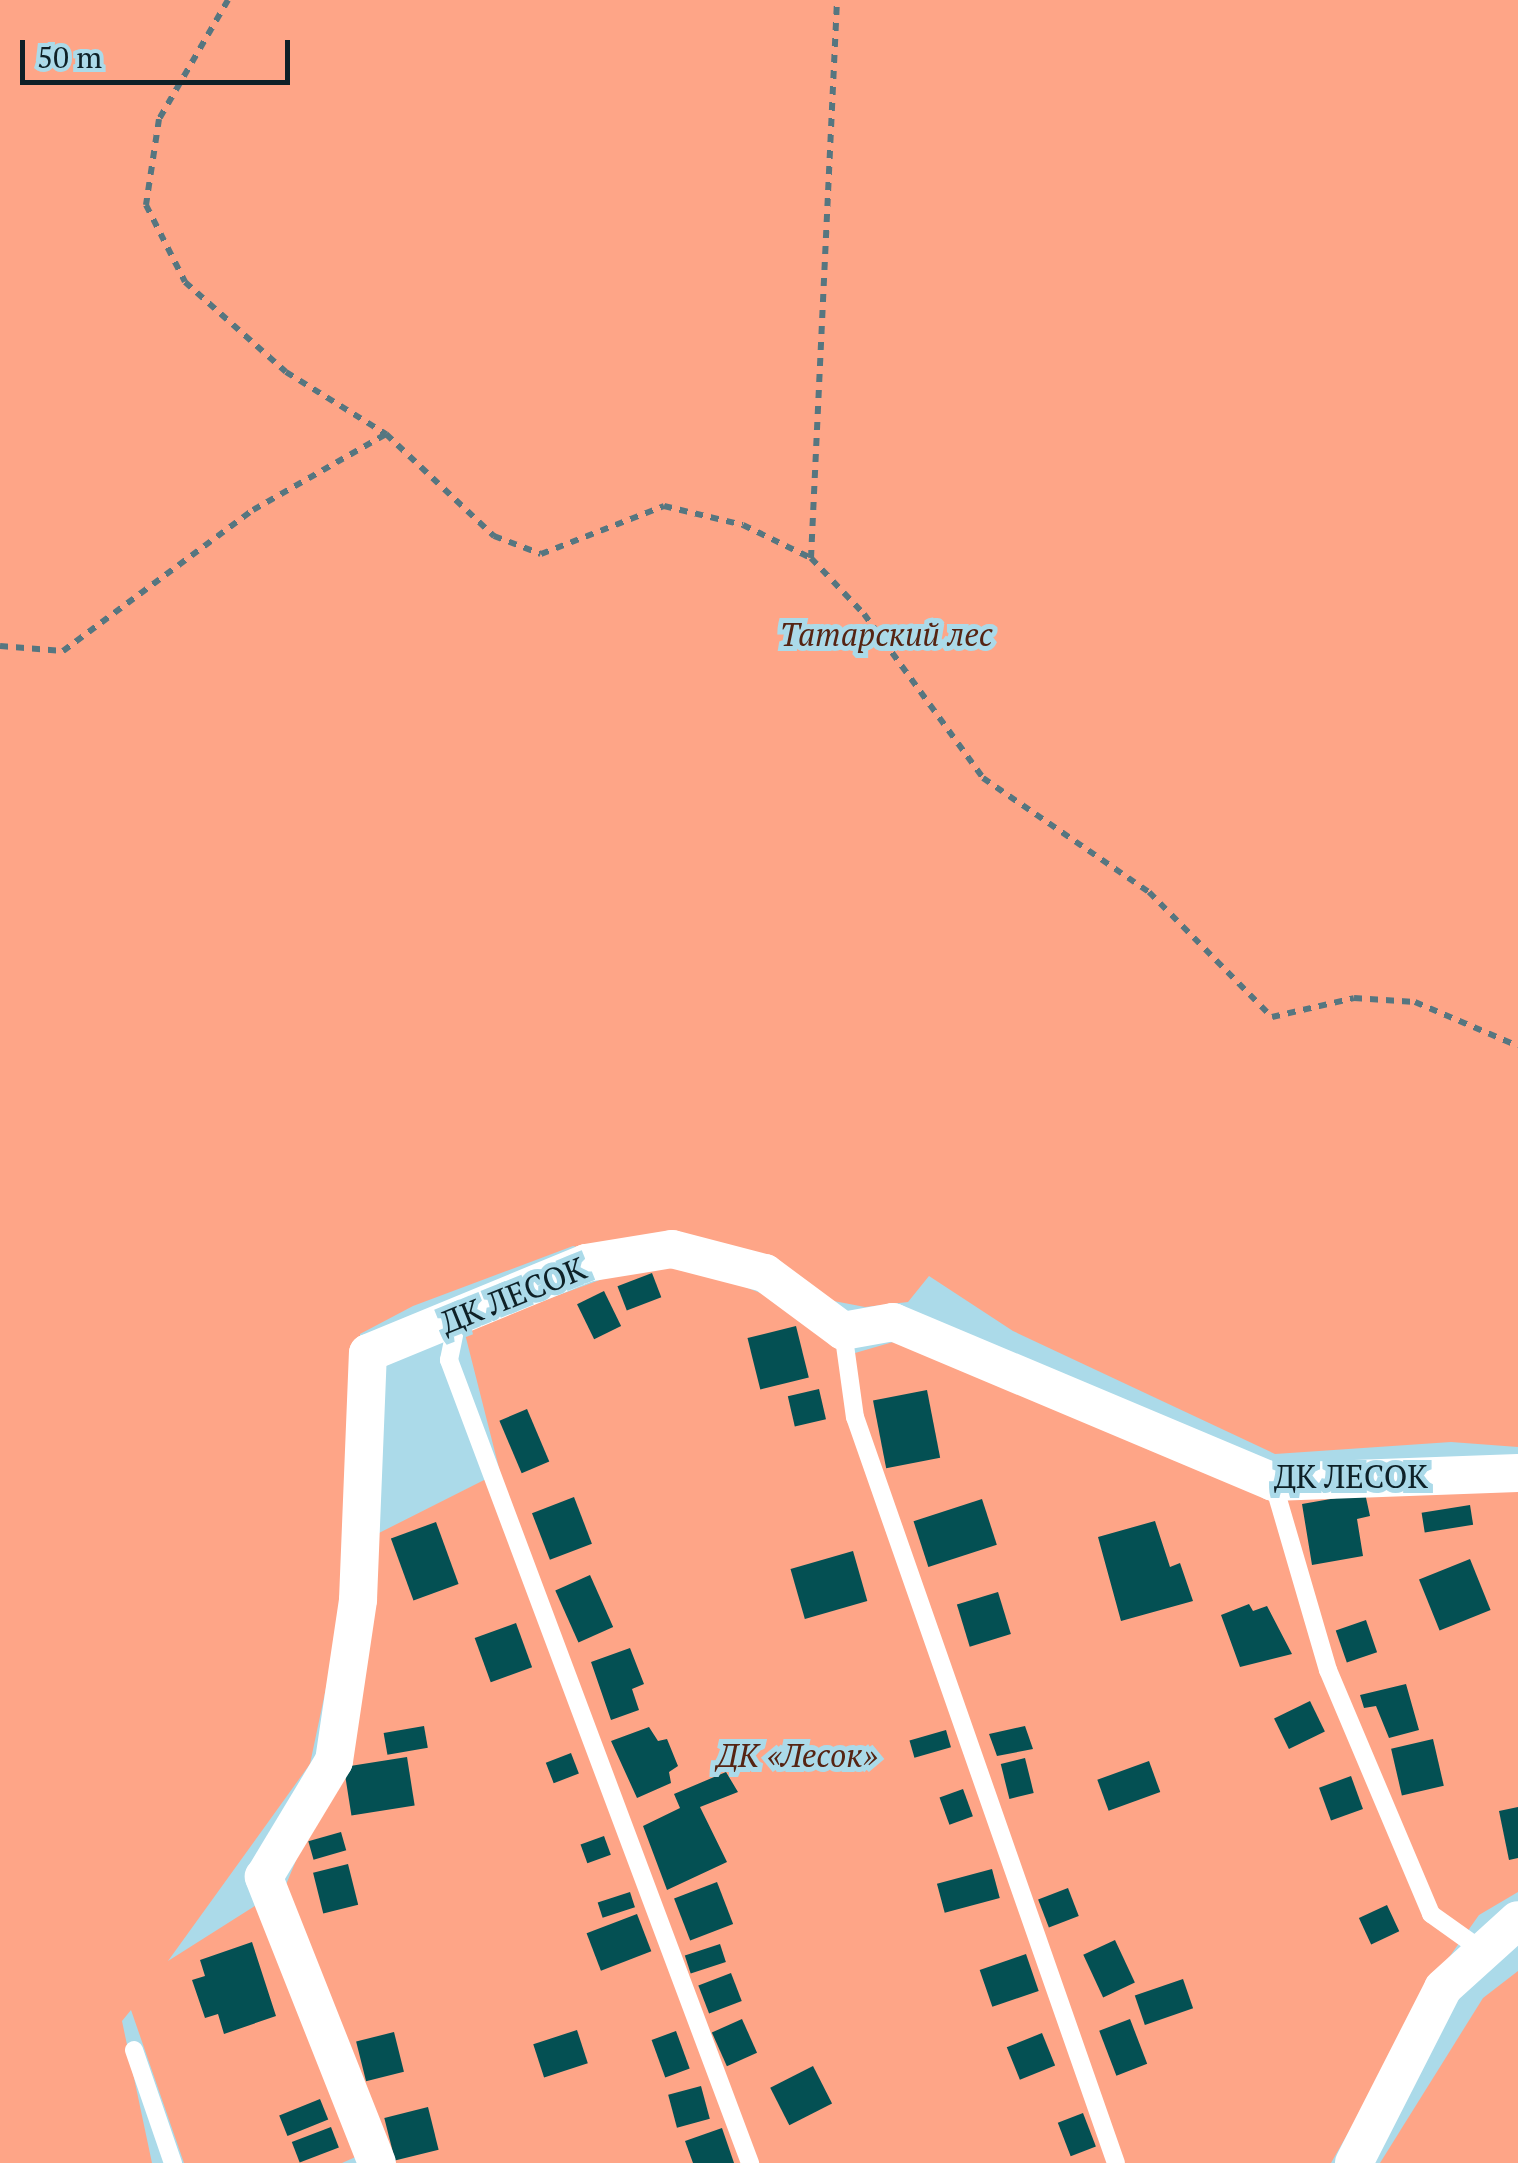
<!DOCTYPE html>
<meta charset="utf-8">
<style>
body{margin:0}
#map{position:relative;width:1518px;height:2163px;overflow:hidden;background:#abdae9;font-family:"PT Serif",serif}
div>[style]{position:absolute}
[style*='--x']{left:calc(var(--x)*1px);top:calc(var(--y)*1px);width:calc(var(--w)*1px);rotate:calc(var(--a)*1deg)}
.green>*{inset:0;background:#fea587}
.building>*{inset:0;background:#045053;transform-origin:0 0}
.path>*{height:6px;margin-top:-3px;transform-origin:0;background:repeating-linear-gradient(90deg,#567680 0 8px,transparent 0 16px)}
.service>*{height:18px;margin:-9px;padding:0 9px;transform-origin:9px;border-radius:9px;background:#fff}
.minor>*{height:38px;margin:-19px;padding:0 19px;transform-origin:19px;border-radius:19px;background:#fff}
span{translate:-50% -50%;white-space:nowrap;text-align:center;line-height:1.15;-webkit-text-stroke:10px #abdae9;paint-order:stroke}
.park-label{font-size:32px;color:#552413;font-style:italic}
.street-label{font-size:32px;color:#0e2127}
.scale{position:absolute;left:20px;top:40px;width:270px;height:45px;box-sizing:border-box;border:5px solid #0e2127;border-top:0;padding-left:12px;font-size:30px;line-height:35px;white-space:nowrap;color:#0e2127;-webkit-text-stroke:8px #abdae9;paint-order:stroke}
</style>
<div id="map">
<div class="green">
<i style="clip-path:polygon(evenodd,0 0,1518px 0,1518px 1447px,1451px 1442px,1275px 1454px,1013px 1331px,929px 1276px,908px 1302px,865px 1307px,730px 1281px,780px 1301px,855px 1353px,893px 1342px,1289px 1499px,1518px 1486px,1518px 1892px,1479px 1915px,1445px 1963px,1331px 2163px,385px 2163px,378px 2147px,342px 2163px,184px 2163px,131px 2010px,122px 2021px,152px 2163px,0 2163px,0 0,573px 1246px,646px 1263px,464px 1330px,500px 1472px,375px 1535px,326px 1788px,285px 1887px,168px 1961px,310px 1764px,352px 1564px,360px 1334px,413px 1306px,573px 1246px)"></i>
<i style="clip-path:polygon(1518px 1971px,1518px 2163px,1380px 2163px,1483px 1998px)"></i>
</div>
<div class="building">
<i style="left:652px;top:1273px;width:26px;height:37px;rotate:69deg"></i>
<i style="left:604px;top:1291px;width:39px;height:30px;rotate:64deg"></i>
<i style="left:796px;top:1326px;width:53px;height:50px;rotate:76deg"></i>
<i style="left:819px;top:1389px;width:31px;height:32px;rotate:77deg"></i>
<i style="left:927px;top:1390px;width:69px;height:55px;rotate:79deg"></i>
<i style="left:527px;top:1409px;width:57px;height:30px;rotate:67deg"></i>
<i style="clip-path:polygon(1365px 1493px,1370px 1516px,1357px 1519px,1363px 1556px,1312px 1565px,1302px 1504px)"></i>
<i style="left:574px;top:1497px;width:50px;height:45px;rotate:69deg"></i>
<i style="left:982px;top:1499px;width:48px;height:72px;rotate:72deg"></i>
<i style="left:1470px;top:1505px;width:20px;height:49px;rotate:81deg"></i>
<i style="clip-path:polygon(1155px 1521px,1170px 1567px,1180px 1563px,1193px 1601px,1121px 1621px,1098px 1537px)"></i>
<i style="left:436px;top:1522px;width:66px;height:48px;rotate:70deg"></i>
<i style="left:853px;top:1551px;width:52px;height:65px;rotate:74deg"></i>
<i style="left:1470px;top:1559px;width:55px;height:55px;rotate:68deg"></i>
<i style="left:590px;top:1575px;width:57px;height:38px;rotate:66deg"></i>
<i style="left:998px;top:1592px;width:44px;height:43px;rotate:73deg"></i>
<i style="clip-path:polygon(1249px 1604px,1253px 1611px,1267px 1606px,1292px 1654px,1240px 1667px,1221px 1615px)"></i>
<i style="left:1366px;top:1620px;width:34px;height:32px;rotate:71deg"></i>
<i style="left:516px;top:1623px;width:47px;height:44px;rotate:70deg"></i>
<i style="clip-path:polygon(630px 1648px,644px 1684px,632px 1689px,639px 1710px,611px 1720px,591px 1662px)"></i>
<i style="clip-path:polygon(1406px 1684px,1419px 1730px,1389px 1738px,1376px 1706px,1364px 1708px,1360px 1695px)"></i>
<i style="left:1310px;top:1701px;width:34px;height:40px;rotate:64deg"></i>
<i style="left:424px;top:1726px;width:22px;height:41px;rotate:80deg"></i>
<i style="clip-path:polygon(1025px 1726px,1033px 1749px,997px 1756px,989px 1734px)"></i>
<i style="clip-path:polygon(649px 1727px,658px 1741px,667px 1739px,678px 1766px,669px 1772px,671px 1783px,637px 1798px,611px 1741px)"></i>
<i style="left:946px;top:1730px;width:18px;height:38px;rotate:74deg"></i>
<i style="left:1433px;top:1739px;width:48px;height:43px;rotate:77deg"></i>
<i style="left:571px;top:1753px;width:22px;height:27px;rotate:69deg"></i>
<i style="left:407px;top:1757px;width:49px;height:64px;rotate:81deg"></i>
<i style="left:1025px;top:1758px;width:36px;height:25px;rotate:76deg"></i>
<i style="left:1149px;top:1761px;width:33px;height:55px;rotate:70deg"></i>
<i style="clip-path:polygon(726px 1772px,738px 1792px,700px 1807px,727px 1862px,667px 1890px,643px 1826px,680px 1808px,674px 1794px)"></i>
<i style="left:1351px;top:1776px;width:35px;height:34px;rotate:70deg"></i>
<i style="left:963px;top:1789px;width:29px;height:25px;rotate:70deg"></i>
<i style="clip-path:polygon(1518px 1807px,1518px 1858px,1509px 1860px,1499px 1811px)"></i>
<i style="left:341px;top:1832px;width:19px;height:34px;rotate:74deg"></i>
<i style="left:604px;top:1836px;width:20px;height:25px;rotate:70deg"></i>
<i style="left:348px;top:1864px;width:42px;height:36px;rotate:76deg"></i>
<i style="left:992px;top:1869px;width:30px;height:57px;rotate:75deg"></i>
<i style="left:717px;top:1882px;width:45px;height:46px;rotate:69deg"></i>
<i style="left:1068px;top:1888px;width:30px;height:32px;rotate:69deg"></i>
<i style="left:630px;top:1892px;width:16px;height:34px;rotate:72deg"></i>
<i style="left:1387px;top:1905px;width:29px;height:31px;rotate:65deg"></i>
<i style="left:637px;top:1914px;width:40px;height:54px;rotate:69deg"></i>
<i style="left:1115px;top:1940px;width:47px;height:35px;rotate:65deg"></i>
<i style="clip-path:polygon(252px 1942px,276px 2016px,224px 2034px,218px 2014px,205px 2018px,192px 1980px,205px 1976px,200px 1960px)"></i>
<i style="left:720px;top:1944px;width:19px;height:37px;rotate:72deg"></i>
<i style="left:1026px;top:1954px;width:39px;height:49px;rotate:71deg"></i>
<i style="left:731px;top:1973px;width:30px;height:35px;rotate:69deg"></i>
<i style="left:1183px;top:1979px;width:31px;height:51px;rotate:71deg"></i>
<i style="left:742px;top:2019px;width:37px;height:33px;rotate:66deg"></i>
<i style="left:1130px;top:2019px;width:48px;height:33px;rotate:69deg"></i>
<i style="left:577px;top:2030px;width:35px;height:46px;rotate:72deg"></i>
<i style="left:676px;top:2031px;width:40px;height:26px;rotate:70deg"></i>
<i style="left:394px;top:2032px;width:41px;height:39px;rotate:76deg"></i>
<i style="left:1042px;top:2033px;width:35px;height:38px;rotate:68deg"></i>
<i style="left:813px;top:2066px;width:42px;height:48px;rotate:63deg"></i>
<i style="left:701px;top:2086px;width:34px;height:34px;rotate:75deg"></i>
<i style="left:320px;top:2099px;width:22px;height:44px;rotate:68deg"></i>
<i style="left:428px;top:2107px;width:44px;height:45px;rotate:76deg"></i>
<i style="left:1083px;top:2113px;width:36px;height:27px;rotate:69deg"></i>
<i style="left:331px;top:2127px;width:22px;height:42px;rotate:69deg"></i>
<i style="clip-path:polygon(722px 2128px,734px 2163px,693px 2163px,685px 2141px)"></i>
</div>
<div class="path">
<i style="--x:228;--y:0;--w:138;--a:120.1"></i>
<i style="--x:159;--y:119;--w:87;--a:98.6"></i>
<i style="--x:146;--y:205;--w:86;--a:63.1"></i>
<i style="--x:185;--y:282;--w:135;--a:41.7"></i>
<i style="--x:286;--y:372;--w:118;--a:31.8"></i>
<i style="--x:386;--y:434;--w:149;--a:43.4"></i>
<i style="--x:494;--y:536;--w:50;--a:21"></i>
<i style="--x:541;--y:554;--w:132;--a:-21.3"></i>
<i style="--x:664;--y:506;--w:81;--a:13.5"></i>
<i style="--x:743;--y:525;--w:76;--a:25.9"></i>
<i style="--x:811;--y:558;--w:77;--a:46.6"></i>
<i style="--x:864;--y:614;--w:203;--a:54"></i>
<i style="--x:983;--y:778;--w:201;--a:34.5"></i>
<i style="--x:1149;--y:892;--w:175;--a:45.5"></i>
<i style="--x:1272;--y:1017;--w:84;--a:-13"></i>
<i style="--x:1354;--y:998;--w:61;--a:3.8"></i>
<i style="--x:1415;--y:1002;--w:112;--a:23.1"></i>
<i style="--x:811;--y:558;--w:559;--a:-87.33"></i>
<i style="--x:0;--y:646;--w:63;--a:4.5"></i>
<i style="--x:63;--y:651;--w:237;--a:-36.6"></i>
<i style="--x:253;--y:510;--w:153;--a:-29.7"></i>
</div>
<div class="service">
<i style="--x:458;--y:1316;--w:45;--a:101.6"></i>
<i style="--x:449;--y:1360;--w:858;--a:69.45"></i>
<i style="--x:843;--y:1331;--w:87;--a:82.1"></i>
<i style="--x:855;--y:1417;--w:790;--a:70.72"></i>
<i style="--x:1273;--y:1482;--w:196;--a:73.7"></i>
<i style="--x:1328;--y:1670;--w:265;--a:67.1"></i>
<i style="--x:1431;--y:1914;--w:64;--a:35.4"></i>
<i style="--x:134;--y:2050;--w:120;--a:71"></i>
</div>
<div class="minor">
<i style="--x:377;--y:2163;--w:308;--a:-111.6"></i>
<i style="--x:264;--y:1877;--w:135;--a:-58.9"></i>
<i style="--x:334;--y:1761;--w:163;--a:-81.5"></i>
<i style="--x:358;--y:1600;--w:247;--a:-87.7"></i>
<i style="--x:368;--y:1353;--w:236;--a:-22.4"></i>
<i style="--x:586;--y:1263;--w:87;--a:-9.2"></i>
<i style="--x:672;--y:1249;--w:96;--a:14.5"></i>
<i style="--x:765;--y:1273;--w:97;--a:36.6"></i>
<i style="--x:843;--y:1331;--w:51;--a:-10.2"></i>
<i style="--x:893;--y:1322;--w:412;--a:22.8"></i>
<i style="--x:1273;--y:1482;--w:245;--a:-2.1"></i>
<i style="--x:1354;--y:2163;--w:196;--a:-63"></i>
<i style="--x:1443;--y:1988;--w:101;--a:-42.2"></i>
</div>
<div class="park-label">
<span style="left:886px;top:634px">Татарский лес</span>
<span style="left:797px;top:1755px">ДК «Лесок»</span>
</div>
<div class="street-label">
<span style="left:513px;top:1295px;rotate:-22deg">ДК ЛЕСОК</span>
<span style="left:1351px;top:1476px">ДК ЛЕСОК</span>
</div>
<div class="scale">50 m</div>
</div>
